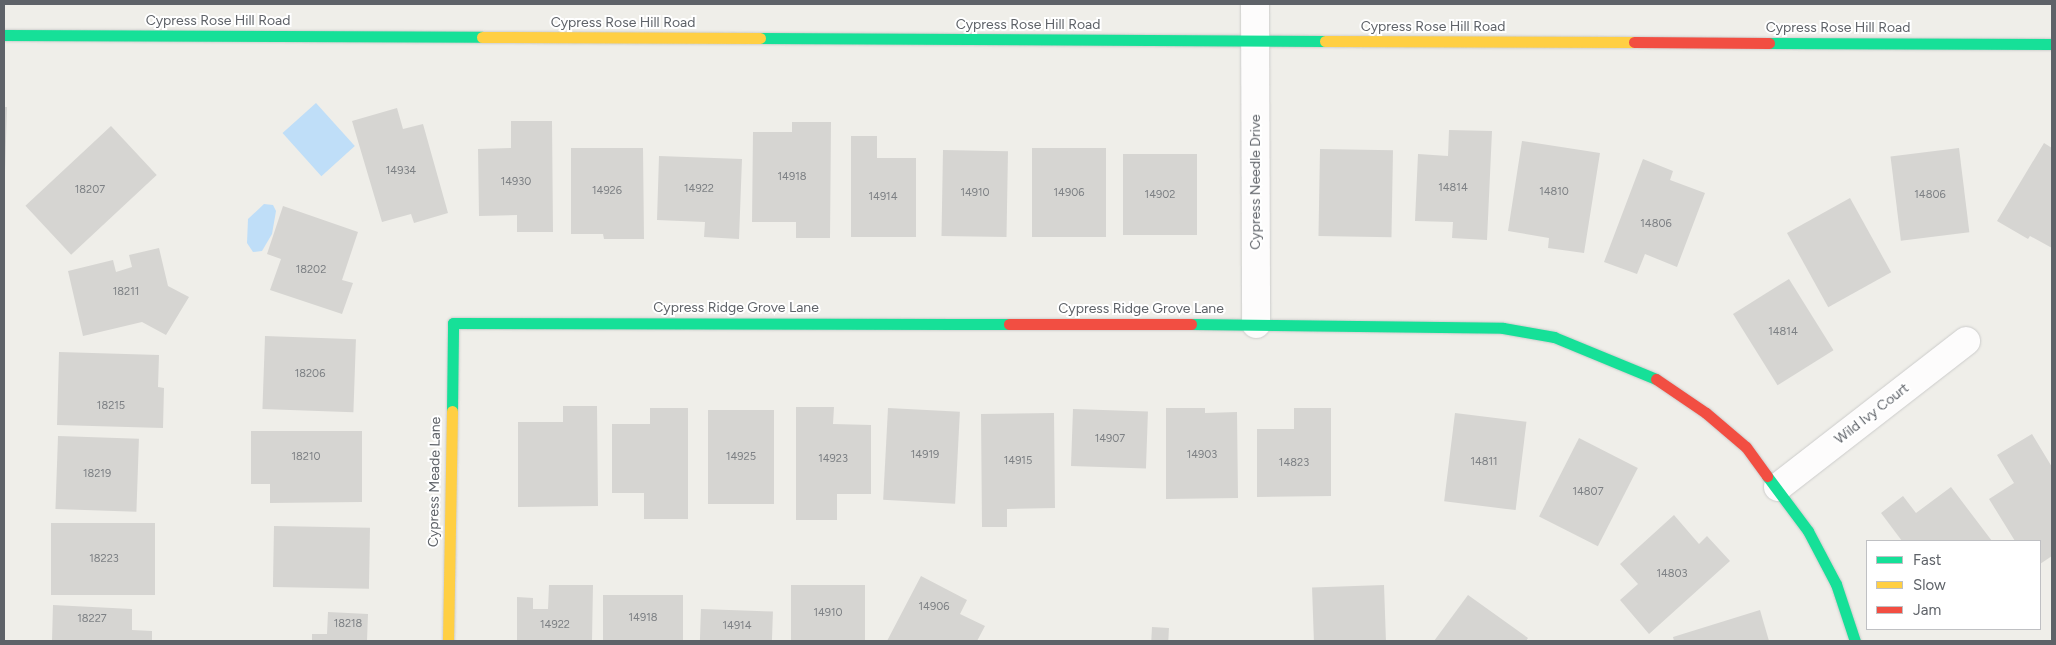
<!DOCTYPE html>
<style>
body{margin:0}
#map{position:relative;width:2056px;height:645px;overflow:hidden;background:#efeee9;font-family:Figtree,sans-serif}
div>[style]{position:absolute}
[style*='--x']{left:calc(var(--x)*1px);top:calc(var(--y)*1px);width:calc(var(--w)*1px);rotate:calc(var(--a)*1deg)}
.water>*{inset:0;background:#bfdef8;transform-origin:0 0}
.building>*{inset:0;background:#d6d5d2;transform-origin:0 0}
.roads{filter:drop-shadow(0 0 1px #cccccb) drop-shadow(0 0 1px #cccccb)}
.street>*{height:28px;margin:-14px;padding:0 14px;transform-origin:14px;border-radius:14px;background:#fdfcfc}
.fast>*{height:11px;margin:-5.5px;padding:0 5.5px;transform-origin:5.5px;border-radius:5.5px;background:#16e098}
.slow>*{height:11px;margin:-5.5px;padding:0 5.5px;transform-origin:5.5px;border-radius:5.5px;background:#ffcf43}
.jam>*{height:11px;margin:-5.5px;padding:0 5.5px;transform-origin:5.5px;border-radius:5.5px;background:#f24e42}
span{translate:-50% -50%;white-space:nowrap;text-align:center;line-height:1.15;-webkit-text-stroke:4px #fff;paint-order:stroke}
.number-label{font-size:11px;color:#7d8084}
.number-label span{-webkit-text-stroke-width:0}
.street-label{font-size:14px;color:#5e6268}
.frame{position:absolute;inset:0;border:5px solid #5e6268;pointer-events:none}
.legend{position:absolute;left:1866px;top:540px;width:175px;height:90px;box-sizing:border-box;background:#fff;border:1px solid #bfc0c3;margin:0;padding:6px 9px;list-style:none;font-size:15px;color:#5e6268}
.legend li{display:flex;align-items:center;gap:10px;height:25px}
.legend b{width:25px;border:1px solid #bfc0c3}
</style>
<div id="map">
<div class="water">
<i style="left:316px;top:103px;width:58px;height:45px;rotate:48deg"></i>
<i style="clip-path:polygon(264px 204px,273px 205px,276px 211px,272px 234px,262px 251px,253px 252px,247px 243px,248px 219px)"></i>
</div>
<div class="building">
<i style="clip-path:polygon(4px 107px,7px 107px,5px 172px,4px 172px)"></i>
<i style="clip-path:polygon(397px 108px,403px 129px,423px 124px,448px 213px,414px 223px,411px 214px,382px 222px,352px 121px)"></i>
<i style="clip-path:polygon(511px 121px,552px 121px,553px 232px,517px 232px,517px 215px,479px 216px,478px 149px,511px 148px)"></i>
<i style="clip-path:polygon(792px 122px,831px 122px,830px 238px,796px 238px,796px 222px,752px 222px,753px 132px,792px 132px)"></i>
<i style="left:111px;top:126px;width:67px;height:117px;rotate:47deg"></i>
<i style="clip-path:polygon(1449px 130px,1492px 131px,1487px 240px,1452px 238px,1453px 222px,1415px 221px,1418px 154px,1448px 156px)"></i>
<i style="clip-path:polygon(851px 136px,877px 136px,877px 158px,916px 158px,916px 237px,851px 237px)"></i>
<i style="clip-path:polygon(1522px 141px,1600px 153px,1584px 253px,1548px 248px,1549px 238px,1508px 231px)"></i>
<i style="clip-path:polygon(2044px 143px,2052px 148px,2052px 248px,2030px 236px,2028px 239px,1997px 221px)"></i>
<i style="clip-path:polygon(571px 148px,643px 148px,644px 239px,604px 239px,603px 234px,571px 234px)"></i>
<i style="left:1032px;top:148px;width:74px;height:89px"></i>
<i style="left:1959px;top:148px;width:85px;height:69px;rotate:83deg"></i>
<i style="left:1320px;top:149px;width:73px;height:87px;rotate:1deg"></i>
<i style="left:943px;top:150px;width:65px;height:86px;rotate:1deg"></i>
<i style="left:1123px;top:154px;width:74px;height:81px"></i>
<i style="clip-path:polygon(659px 156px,742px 159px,739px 239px,704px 237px,705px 222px,657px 220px)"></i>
<i style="clip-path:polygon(1643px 159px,1673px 171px,1670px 180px,1705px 193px,1677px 267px,1645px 254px,1637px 274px,1604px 262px)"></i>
<i style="left:1850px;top:198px;width:85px;height:72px;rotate:61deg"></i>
<i style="clip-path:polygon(283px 206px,358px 232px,342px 280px,353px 283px,342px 314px,270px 290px,281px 259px,267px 254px)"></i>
<i style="clip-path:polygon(159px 248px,168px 286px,189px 297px,166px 335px,142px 322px,83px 336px,68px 271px,113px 260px,116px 272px,132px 267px,129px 255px)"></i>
<i style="left:1789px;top:279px;width:84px;height:66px;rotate:58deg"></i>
<i style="left:265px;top:336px;width:91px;height:73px;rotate:2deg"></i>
<i style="clip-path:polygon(59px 352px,159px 355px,158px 387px,164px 388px,163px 428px,57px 425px)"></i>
<i style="clip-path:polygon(563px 406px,597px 406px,598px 506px,518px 507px,518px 422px,563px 422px)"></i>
<i style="clip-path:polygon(796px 407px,834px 407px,833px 424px,871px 425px,871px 494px,837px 494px,837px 520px,796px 520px)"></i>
<i style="clip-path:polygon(650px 408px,688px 408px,688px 519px,644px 519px,644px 493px,612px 493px,612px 424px,650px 424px)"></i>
<i style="left:888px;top:408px;width:72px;height:92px;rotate:3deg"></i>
<i style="clip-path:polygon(1166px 408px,1205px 408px,1205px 413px,1237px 412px,1238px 498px,1166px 499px)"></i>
<i style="clip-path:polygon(1294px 408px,1331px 408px,1331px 496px,1257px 497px,1257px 429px,1294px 429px)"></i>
<i style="left:1073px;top:409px;width:75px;height:57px;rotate:2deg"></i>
<i style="left:708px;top:410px;width:66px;height:94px"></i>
<i style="clip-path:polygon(1054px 413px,1055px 508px,1007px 509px,1007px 527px,982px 527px,981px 414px)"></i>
<i style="left:1455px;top:413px;width:72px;height:89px;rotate:7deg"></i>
<i style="clip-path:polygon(251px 431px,362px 431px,362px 502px,270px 503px,270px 484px,251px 484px)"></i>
<i style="clip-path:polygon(2032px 434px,2052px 467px,2052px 556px,2040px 564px,2040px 541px,2015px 541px,1989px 499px,2014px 483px,1997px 455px)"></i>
<i style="left:58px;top:436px;width:81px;height:73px;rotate:2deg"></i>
<i style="left:1579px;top:438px;width:66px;height:88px;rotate:27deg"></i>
<i style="clip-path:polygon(1951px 487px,1992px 541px,1902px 541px,1881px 513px,1903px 496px,1916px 513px)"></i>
<i style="clip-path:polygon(1674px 515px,1699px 544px,1707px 536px,1730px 561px,1649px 634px,1620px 600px,1638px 584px,1620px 564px)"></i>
<i style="left:51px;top:523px;width:104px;height:72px"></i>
<i style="left:274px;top:526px;width:96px;height:61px;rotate:1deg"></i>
<i style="clip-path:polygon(921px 576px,967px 600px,960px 614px,985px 626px,977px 641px,887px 641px)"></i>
<i style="clip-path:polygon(549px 585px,593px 585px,592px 641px,517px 641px,517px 597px,533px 598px,533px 609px,548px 609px)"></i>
<i style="left:865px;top:585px;width:56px;height:74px;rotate:90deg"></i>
<i style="left:1384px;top:585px;width:56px;height:72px;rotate:88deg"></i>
<i style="left:603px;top:595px;width:80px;height:46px"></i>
<i style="clip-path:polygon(1468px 595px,1528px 638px,1526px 641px,1434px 641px)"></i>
<i style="clip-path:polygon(53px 605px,132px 609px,132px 630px,152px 631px,152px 641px,52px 641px)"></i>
<i style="left:701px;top:609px;width:72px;height:32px;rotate:2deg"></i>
<i style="clip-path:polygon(1760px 610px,1769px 641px,1674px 641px,1673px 637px)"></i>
<i style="clip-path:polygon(328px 612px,368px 614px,367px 641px,312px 641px,312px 634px,327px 634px)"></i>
<i style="left:1152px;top:627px;width:17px;height:14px;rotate:3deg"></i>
</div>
<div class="roads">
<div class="street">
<i style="--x:1255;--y:4;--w:320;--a:89.8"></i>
<i style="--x:1778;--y:487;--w:238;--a:-37.8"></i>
</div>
<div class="fast">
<i style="--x:4;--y:35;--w:478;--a:0.2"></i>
<i style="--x:760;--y:38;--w:565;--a:0.3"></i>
<i style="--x:1769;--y:43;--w:283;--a:0.2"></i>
<i style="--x:1191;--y:324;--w:312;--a:0.7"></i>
<i style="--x:1503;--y:328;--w:52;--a:10"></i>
<i style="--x:1554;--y:337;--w:110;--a:22.4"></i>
<i style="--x:452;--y:411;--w:88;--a:-89.3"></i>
<i style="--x:453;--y:323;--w:556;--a:0.1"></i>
<i style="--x:1767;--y:476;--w:69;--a:53.3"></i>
<i style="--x:1808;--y:531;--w:60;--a:62.2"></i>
<i style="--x:1836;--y:584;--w:60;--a:71.6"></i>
</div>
<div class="slow">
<i style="--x:482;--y:37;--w:278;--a:0.2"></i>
<i style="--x:1325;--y:41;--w:309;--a:0.2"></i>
<i style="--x:448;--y:641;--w:230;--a:-89"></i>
</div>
<div class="jam">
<i style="--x:1634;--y:42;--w:135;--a:0.4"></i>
<i style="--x:1009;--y:324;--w:182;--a:0"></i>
<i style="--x:1656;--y:379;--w:60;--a:34.2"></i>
<i style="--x:1706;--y:413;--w:52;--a:40.4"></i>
<i style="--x:1746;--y:447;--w:36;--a:54"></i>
</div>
</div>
<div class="number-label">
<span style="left:401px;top:171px">14934</span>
<span style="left:792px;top:177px">14918</span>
<span style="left:516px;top:182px">14930</span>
<span style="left:1453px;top:188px">14814</span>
<span style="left:699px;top:189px">14922</span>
<span style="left:90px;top:190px">18207</span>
<span style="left:607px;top:191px">14926</span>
<span style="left:1554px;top:192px">14810</span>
<span style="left:975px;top:193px">14910</span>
<span style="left:1069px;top:193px">14906</span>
<span style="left:1160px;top:195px">14902</span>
<span style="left:1930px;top:195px">14806</span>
<span style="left:883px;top:197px">14914</span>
<span style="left:1656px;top:224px">14806</span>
<span style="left:311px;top:270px">18202</span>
<span style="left:126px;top:292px">18211</span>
<span style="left:1783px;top:332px">14814</span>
<span style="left:310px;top:374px">18206</span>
<span style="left:111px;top:406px">18215</span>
<span style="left:1110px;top:439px">14907</span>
<span style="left:925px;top:455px">14919</span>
<span style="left:1202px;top:455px">14903</span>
<span style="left:306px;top:457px">18210</span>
<span style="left:741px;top:457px">14925</span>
<span style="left:833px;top:459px">14923</span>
<span style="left:1018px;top:461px">14915</span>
<span style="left:1484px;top:462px">14811</span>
<span style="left:1294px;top:463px">14823</span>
<span style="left:97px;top:474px">18219</span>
<span style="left:1588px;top:492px">14807</span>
<span style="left:104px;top:559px">18223</span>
<span style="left:1672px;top:574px">14803</span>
<span style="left:934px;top:607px">14906</span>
<span style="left:828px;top:613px">14910</span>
<span style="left:643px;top:618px">14918</span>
<span style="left:92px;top:619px">18227</span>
<span style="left:348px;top:624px">18218</span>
<span style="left:555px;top:625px">14922</span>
<span style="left:737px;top:626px">14914</span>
</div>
<div class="street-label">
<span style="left:218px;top:21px">Cypress Rose Hill Road</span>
<span style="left:623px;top:23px">Cypress Rose Hill Road</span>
<span style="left:1028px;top:25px">Cypress Rose Hill Road</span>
<span style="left:1433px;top:27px">Cypress Rose Hill Road</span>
<span style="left:1838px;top:28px">Cypress Rose Hill Road</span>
<span style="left:1256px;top:182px;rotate:-90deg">Cypress Needle Drive</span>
<span style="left:736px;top:308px">Cypress Ridge Grove Lane</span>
<span style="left:1141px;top:309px">Cypress Ridge Grove Lane</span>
<span style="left:1872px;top:414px;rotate:-38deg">Wild Ivy Court</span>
<span style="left:435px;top:482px;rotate:-89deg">Cypress Meade Lane</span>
</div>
<div class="frame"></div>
<ul class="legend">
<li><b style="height:6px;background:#16e098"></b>Fast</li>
<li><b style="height:6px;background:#ffcf43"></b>Slow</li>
<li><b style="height:6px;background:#f24e42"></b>Jam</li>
</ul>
</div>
